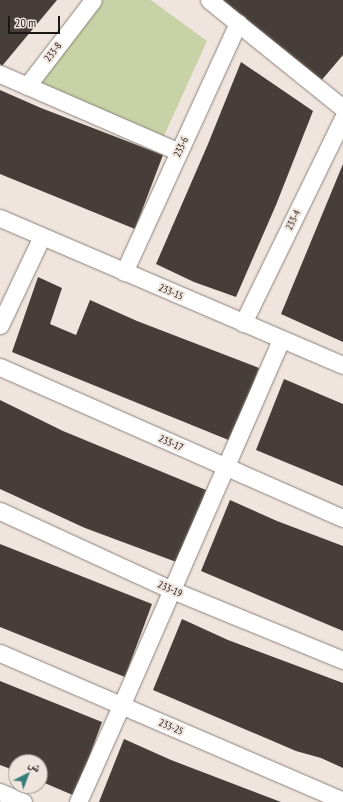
<!DOCTYPE html>
<meta charset="utf-8">
<style>
body{margin:0}
#map{position:relative;width:343px;height:802px;overflow:hidden;background:#f0e5de;font-family:"PT Sans Narrow","Noto Naskh Arabic",sans-serif}
div>[style]{position:absolute}
[style*='--x']{left:calc(var(--x)*1px);top:calc(var(--y)*1px);width:calc(var(--w)*1px);rotate:calc(var(--a)*1deg)}
.green>*{inset:0;background:#c7d2a6}
.building>*{inset:0;background:#473e39}
.roads{filter:drop-shadow(0 0 1px #8b817b) drop-shadow(0 0 1px #8b817b)}
.minor>*{height:17px;margin:-8.5px;padding:0 8.5px;transform-origin:8.5px;border-radius:8.5px;background:#fff}
span{translate:-50% -50%;white-space:nowrap;text-align:center;line-height:1.15;-webkit-text-stroke:4px #f0e5de;paint-order:stroke}
.street-label{font-size:10px;color:#1b1715}
.north{position:absolute;left:8px;top:754px;width:40px;height:40px;box-sizing:border-box;background:#f0e5de;border:1px solid #9b938e;border-radius:50%;rotate:42deg;font-size:11px;font-weight:700;line-height:16px;text-align:center;color:#1b1715}
.north::after{content:'';display:block;margin:auto;width:14px;height:18px;background:#357d78;clip-path:polygon(50% 0,100% 100%,50% 72%,0 100%)}
.scale{position:absolute;left:8px;top:16px;width:52px;height:18px;box-sizing:border-box;border:2px solid #1b1715;border-top:0;padding-left:5px;font-size:12px;line-height:14px;white-space:nowrap;color:#1b1715;-webkit-text-stroke:3px #f0e5de;paint-order:stroke}
</style>
<div id="map">
<div class="green">
<i style="clip-path:polygon(98px 0,151px 0,207px 41px,163px 138px,35px 81px)"></i>
</div>
<div class="building">
<i style="clip-path:polygon(0 0,57px 0,2px 66px,0 64px)"></i>
<i style="clip-path:polygon(223px 0,343px 0,343px 55px,320px 82px,247px 22px)"></i>
<i style="clip-path:polygon(241px 62px,313px 111px,276px 205px,236px 297px,194px 282px,156px 264px,208px 144px)"></i>
<i style="clip-path:polygon(0 90px,41px 108px,163px 155px,135px 229px,0 174px)"></i>
<i style="clip-path:polygon(343px 164px,343px 342px,281px 314px)"></i>
<i style="clip-path:polygon(38px 277px,62px 288px,50px 324px,76px 335px,90px 300px,137px 321px,259px 368px,231px 441px,12px 352px)"></i>
<i style="clip-path:polygon(284px 379px,343px 404px,343px 486px,256px 450px)"></i>
<i style="clip-path:polygon(0 400px,63px 431px,206px 490px,179px 563px,85px 528px,0 489px)"></i>
<i style="clip-path:polygon(230px 500px,277px 521px,343px 546px,343px 631px,201px 571px)"></i>
<i style="clip-path:polygon(0 544px,152px 604px,125px 677px,0 627px)"></i>
<i style="clip-path:polygon(182px 619px,228px 640px,343px 683px,343px 768px,321px 758px,296px 751px,153px 690px)"></i>
<i style="clip-path:polygon(0 681px,102px 722px,75px 796px,40px 781px,40px 762px,16px 762px,16px 771px,0 765px)"></i>
<i style="clip-path:polygon(124px 739px,171px 760px,281px 802px,99px 802px)"></i>
</div>
<div class="roads">
<div class="minor">
<i style="--x:209;--y:0;--w:172;--a:38.9"></i>
<i style="--x:0;--y:74;--w:195;--a:23.5"></i>
<i style="--x:27;--y:86;--w:108;--a:-52.5"></i>
<i style="--x:0;--y:218;--w:373;--a:23.2"></i>
<i style="--x:124;--y:272;--w:274;--a:-65.4"></i>
<i style="--x:243;--y:323;--w:228;--a:-64"></i>
<i style="--x:0;--y:325;--w:98;--a:-64.7"></i>
<i style="--x:0;--y:367;--w:375;--a:23.8"></i>
<i style="--x:0;--y:511;--w:189;--a:24.7"></i>
<i style="--x:172;--y:590;--w:185;--a:22.3"></i>
<i style="--x:0;--y:653;--w:374;--a:23.3"></i>
<i style="--x:0;--y:792;--w:25;--a:23"></i>
<i style="--x:78;--y:802;--w:105;--a:-65.9"></i>
<i style="--x:121;--y:706;--w:400;--a:-66.4"></i>
</div>
</div>
<div class="street-label">
<span style="left:53px;top:52px;rotate:-52deg">233-8</span>
<span style="left:181px;top:147px;rotate:-65deg">233-6</span>
<span style="left:293px;top:220px;rotate:-64deg">233-4</span>
<span style="left:171px;top:292px;rotate:23deg">233-15</span>
<span style="left:171px;top:443px;rotate:24deg">233-17</span>
<span style="left:170px;top:589px;rotate:24deg">233-19</span>
<span style="left:171px;top:727px;rotate:23deg">233-25</span>
</div>
<div class="north">ش</div>
<div class="scale">20 m</div>
</div>
